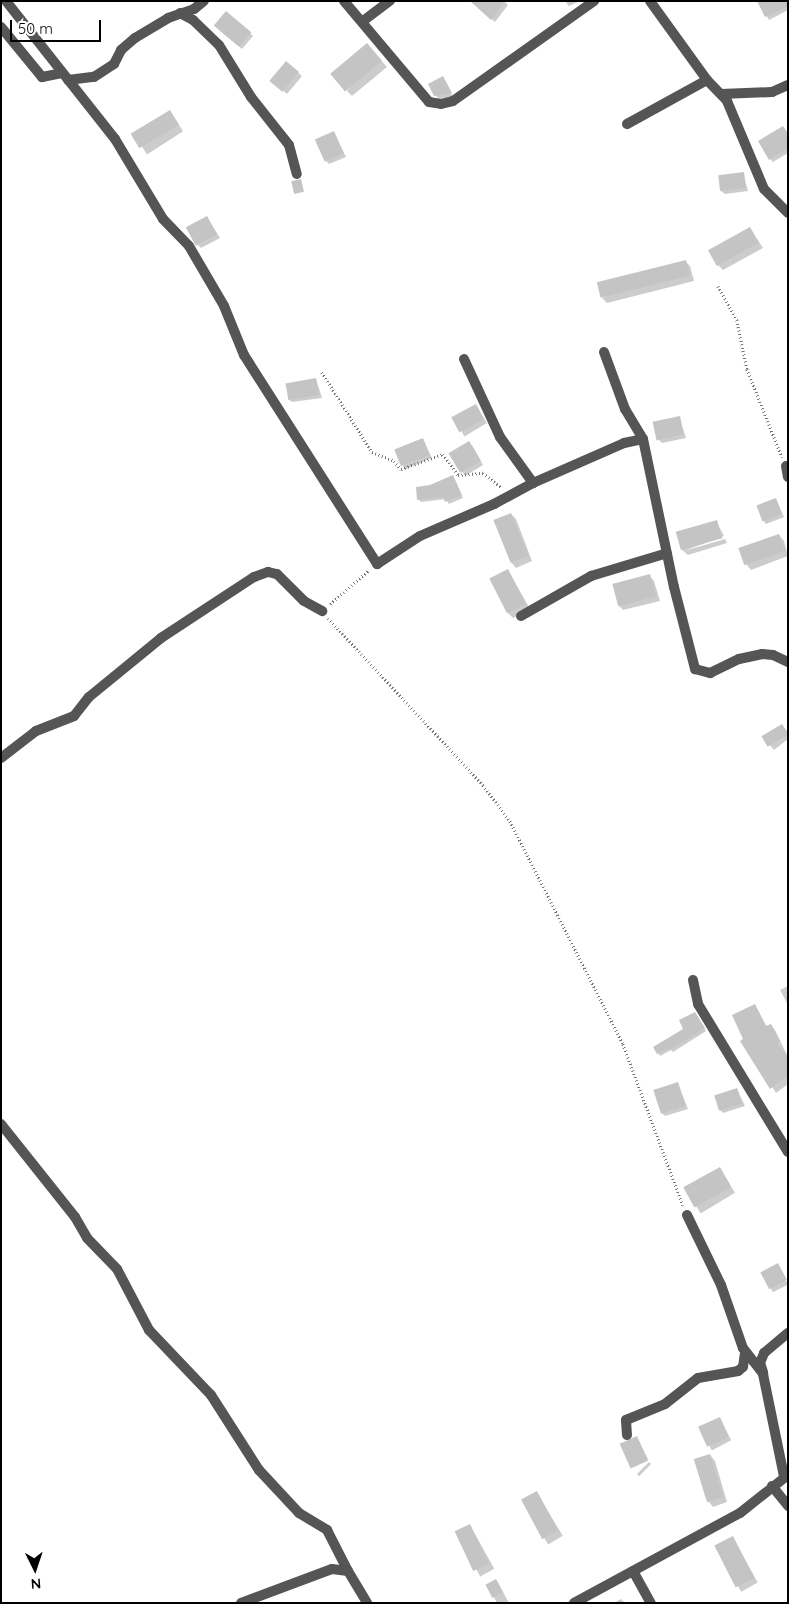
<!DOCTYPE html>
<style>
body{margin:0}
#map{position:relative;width:789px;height:1604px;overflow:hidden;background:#fff;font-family:Quicksand,sans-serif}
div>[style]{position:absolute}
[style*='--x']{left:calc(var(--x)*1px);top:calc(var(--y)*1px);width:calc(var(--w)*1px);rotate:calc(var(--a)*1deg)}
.shadow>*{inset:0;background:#0003;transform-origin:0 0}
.building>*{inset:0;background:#c4c4c4;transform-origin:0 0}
.path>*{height:2.5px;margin-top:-1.25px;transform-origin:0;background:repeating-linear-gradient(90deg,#777 0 1px,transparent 0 3.5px)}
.minor>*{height:10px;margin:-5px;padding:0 5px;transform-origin:5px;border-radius:5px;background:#555}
span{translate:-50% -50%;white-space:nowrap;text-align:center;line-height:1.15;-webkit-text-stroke:4px #fff;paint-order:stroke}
.frame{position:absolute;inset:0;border:2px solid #000;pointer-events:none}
.north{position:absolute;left:10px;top:1544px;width:50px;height:50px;-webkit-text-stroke:4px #fff;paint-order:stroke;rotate:176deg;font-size:14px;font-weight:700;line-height:20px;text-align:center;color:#000}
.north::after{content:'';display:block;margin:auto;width:18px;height:22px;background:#000;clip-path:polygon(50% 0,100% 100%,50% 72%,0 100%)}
.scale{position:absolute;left:10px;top:20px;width:91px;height:22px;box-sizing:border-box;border:2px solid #000;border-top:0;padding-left:6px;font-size:15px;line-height:18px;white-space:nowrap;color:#000;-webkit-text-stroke:4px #fff;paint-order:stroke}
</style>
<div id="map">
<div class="shadow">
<i style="clip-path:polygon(504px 1px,508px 5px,495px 22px,475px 4px)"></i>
<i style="clip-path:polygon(565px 1px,580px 1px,569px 6px)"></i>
<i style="clip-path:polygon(788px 1px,788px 10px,769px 20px,758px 2px)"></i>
<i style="clip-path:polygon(218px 29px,250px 33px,253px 36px,242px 49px)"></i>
<i style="clip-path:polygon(372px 50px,387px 67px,352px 96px,347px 91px)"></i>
<i style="clip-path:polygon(286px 63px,302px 76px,287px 94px,275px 84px)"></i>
<i style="clip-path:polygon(442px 77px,445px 81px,453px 97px,439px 99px,435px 95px)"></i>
<i style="left:170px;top:111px;width:24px;height:43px;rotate:57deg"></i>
<i style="clip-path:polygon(783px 127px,788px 133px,788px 153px,773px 162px,770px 159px)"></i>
<i style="clip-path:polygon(334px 133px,346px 157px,329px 164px,326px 161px)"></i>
<i style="clip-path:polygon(743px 173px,748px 191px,725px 194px,721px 191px)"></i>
<i style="clip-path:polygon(207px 217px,220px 238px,201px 248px,198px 245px)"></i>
<i style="clip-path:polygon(750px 228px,763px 248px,723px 270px,718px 265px)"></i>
<i style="clip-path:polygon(685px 261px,690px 266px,694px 281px,607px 303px,602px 298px)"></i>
<i style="clip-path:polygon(316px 379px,322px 398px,292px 402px,288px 399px)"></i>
<i style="left:476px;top:405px;width:21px;height:26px;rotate:59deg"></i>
<i style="clip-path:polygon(679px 417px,686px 438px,662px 443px,659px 440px)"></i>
<i style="clip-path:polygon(423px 440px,432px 458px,406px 469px,403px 466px)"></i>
<i style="clip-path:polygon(472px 445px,483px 465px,465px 476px,450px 453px)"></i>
<i style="clip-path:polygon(453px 477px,463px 498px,449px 504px,446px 499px,421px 502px,419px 500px,431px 486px)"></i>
<i style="clip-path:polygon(776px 500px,784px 517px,766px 524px,763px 520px)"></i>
<i style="clip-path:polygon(511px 514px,516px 519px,532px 561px,516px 568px,511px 562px)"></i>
<i style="clip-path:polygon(716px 521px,724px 536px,684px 551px,725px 539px,727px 543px,688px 555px,682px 550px,677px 533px)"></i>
<i style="clip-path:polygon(779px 535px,784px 541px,788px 556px,751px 570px,746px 564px)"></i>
<i style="clip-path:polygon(508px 570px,530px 609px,513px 618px,508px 613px)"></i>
<i style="clip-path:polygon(649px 575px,654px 581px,660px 601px,623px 610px,618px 605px,613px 584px)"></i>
<i style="clip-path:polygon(782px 725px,788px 732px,788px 739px,774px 750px,764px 738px)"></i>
<i style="clip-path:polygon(788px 986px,788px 1005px,780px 990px)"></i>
<i style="clip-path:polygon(755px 1006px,767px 1027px,771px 1025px,775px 1030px,788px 1057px,788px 1084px,776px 1093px,742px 1041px)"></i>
<i style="clip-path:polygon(697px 1016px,706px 1031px,673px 1052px,671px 1050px,660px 1056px,658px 1053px)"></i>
<i style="clip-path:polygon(678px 1084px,688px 1109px,665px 1116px,662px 1113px)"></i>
<i style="clip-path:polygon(737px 1089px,745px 1106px,723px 1113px,720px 1110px)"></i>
<i style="left:720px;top:1168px;width:29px;height:40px;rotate:59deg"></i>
<i style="left:778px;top:1265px;width:22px;height:17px;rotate:63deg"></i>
<i style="left:720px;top:1419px;width:24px;height:22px;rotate:62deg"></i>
<i style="clip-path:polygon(637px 1438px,648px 1459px,631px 1467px)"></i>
<i style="clip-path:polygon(710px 1455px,715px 1461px,727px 1502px,713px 1507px,708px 1501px)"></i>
<i style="left:649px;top:1462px;width:3px;height:17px;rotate:45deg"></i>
<i style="left:537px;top:1493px;width:50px;height:17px;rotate:59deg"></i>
<i style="left:470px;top:1525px;width:50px;height:16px;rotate:61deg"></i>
<i style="left:733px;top:1538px;width:51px;height:19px;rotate:61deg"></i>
<i style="clip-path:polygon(498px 1583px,509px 1603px,497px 1603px,488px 1586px)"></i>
<i style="clip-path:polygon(621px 1599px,625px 1603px,614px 1603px)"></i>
</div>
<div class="building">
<i style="clip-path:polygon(470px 1px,505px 1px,491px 20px)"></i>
<i style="clip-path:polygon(757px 1px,788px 1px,788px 6px,765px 17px)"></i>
<i style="left:226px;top:11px;width:33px;height:19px;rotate:40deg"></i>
<i style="left:367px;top:43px;width:23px;height:48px;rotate:50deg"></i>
<i style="left:286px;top:61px;width:17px;height:26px;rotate:40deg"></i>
<i style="clip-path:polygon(443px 76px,452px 93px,434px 96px,428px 84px)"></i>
<i style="left:170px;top:110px;width:17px;height:46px;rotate:59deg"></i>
<i style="clip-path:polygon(783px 126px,788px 134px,788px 148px,769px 160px,758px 141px)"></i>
<i style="left:334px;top:131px;width:24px;height:21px;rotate:66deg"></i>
<i style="left:744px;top:172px;width:16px;height:26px;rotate:83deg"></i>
<i style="left:301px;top:179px;width:13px;height:10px;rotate:77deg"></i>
<i style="left:207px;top:216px;width:21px;height:24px;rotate:62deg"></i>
<i style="left:750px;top:227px;width:18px;height:48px;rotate:61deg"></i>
<i style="left:686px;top:260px;width:16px;height:92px;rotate:76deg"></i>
<i style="left:316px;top:378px;width:17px;height:31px;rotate:80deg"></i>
<i style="left:476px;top:404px;width:17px;height:28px;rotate:62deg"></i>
<i style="left:680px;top:416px;width:19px;height:28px;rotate:78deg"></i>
<i style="left:423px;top:438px;width:18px;height:31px;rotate:68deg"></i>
<i style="left:469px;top:441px;width:23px;height:24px;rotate:59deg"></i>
<i style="clip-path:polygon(453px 475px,462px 495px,445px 502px,443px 497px,417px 500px,416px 487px,430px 485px)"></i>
<i style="left:776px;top:498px;width:17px;height:21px;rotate:69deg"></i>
<i style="left:511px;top:513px;width:46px;height:19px;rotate:68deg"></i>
<i style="left:717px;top:520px;width:19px;height:43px;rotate:74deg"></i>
<i style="left:779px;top:534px;width:18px;height:43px;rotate:71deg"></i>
<i style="left:508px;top:569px;width:39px;height:21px;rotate:63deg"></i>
<i style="left:650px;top:574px;width:23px;height:39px;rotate:75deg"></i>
<i style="left:782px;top:724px;width:12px;height:24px;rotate:59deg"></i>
<i style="clip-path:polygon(755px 1004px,766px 1026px,771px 1024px,780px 1041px,777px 1043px,788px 1057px,788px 1076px,770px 1089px,740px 1041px,743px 1039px,732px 1015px)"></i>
<i style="clip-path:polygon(695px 1012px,705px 1028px,670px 1050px,668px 1048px,657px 1054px,653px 1047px,683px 1029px,679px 1020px)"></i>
<i style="left:678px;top:1082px;width:25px;height:26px;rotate:72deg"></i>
<i style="left:737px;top:1088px;width:16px;height:24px;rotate:72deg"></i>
<i style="left:720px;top:1167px;width:23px;height:42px;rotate:61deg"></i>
<i style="left:778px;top:1263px;width:19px;height:20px;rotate:62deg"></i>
<i style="left:720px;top:1417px;width:22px;height:24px;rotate:66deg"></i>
<i style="left:637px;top:1436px;width:27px;height:19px;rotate:66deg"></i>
<i style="left:710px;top:1454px;width:45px;height:17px;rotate:73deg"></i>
<i style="left:537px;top:1491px;width:45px;height:18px;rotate:62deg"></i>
<i style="left:470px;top:1524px;width:44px;height:17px;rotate:65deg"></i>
<i style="left:733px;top:1536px;width:47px;height:21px;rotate:63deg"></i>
<i style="left:496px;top:1579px;width:15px;height:12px;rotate:62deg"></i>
</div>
<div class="path">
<i style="--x:718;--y:286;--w:39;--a:61"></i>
<i style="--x:737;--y:320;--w:50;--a:78.5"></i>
<i style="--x:747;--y:369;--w:95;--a:68.3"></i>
<i style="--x:322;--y:372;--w:94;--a:58"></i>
<i style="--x:372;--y:452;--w:24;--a:22"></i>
<i style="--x:394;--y:461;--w:11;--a:49"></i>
<i style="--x:401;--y:469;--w:45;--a:-19.7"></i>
<i style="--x:443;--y:454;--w:26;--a:54"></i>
<i style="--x:458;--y:475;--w:25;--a:-5"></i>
<i style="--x:483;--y:473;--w:24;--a:38"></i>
<i style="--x:330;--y:604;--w:52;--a:-41.1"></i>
<i style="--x:328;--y:618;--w:228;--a:47.1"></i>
<i style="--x:483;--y:785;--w:45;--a:53.1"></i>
<i style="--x:510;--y:821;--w:250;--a:63.1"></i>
<i style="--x:623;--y:1044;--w:172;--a:69.6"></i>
</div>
<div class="minor">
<i style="--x:6;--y:1;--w:176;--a:51.7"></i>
<i style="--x:115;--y:139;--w:93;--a:59"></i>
<i style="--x:163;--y:219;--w:37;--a:46"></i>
<i style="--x:189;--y:246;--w:69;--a:59.7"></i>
<i style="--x:224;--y:306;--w:53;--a:67.8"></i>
<i style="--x:244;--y:355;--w:248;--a:57.5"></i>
<i style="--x:377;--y:564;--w:51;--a:-33.1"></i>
<i style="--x:420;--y:536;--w:81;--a:-23.4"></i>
<i style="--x:494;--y:504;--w:44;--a:-28.3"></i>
<i style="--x:344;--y:1;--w:132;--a:49.9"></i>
<i style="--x:429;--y:102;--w:12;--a:9"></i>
<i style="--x:441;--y:104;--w:12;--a:-14"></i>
<i style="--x:453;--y:101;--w:173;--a:-35.3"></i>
<i style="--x:650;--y:1;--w:97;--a:54.2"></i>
<i style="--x:707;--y:80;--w:29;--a:46"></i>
<i style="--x:727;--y:101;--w:95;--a:67.2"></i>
<i style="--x:764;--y:189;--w:34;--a:45"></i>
<i style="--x:180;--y:13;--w:15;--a:28"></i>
<i style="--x:193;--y:20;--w:36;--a:44"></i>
<i style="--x:219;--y:45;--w:61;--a:58.4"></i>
<i style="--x:251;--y:97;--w:61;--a:51.6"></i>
<i style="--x:289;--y:145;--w:30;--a:75"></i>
<i style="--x:363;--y:21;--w:34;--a:-37"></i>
<i style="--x:1;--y:27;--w:65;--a:50.6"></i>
<i style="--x:42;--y:77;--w:20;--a:-11"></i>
<i style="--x:68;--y:80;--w:26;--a:-7"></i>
<i style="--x:94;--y:77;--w:24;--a:-33"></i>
<i style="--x:114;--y:64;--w:16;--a:-63"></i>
<i style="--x:121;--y:50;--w:18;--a:-41"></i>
<i style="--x:135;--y:38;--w:39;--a:-31"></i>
<i style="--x:168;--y:18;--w:28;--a:-19"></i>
<i style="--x:194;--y:9;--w:13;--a:-39"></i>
<i style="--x:721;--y:94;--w:51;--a:-2.2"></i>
<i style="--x:772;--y:92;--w:17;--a:-24"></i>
<i style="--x:627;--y:124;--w:91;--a:-28.8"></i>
<i style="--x:604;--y:352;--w:61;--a:69.8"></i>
<i style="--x:625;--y:409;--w:35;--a:59"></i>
<i style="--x:464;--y:359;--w:86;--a:65.2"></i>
<i style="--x:500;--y:437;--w:57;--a:54.3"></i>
<i style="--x:533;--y:483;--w:99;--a:-23.7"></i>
<i style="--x:624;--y:443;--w:19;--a:-12"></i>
<i style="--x:643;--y:439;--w:151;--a:78.2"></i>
<i style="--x:674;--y:587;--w:85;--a:75.6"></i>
<i style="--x:695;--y:669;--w:16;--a:15"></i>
<i style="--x:710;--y:673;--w:32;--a:-26"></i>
<i style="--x:739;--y:659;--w:24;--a:-12"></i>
<i style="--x:762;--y:654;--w:11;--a:5"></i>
<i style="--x:773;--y:655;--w:17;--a:25"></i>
<i style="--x:786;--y:466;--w:11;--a:80"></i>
<i style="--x:521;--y:616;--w:81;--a:-29.7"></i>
<i style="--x:591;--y:576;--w:79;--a:-16.8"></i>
<i style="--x:1;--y:758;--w:44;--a:-37.6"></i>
<i style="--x:36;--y:731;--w:41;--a:-21.5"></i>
<i style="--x:74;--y:716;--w:24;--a:-52"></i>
<i style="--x:89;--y:697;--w:93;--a:-39.3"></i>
<i style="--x:161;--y:638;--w:111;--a:-33.3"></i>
<i style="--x:254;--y:577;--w:15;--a:-20"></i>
<i style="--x:268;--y:572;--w:9;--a:13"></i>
<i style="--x:277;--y:574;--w:38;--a:45"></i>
<i style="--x:304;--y:601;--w:21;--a:29"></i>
<i style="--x:693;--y:980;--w:25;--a:78"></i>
<i style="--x:698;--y:1004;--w:173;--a:58.7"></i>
<i style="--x:1;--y:1124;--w:119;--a:51.5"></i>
<i style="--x:75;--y:1217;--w:24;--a:60"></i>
<i style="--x:87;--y:1238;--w:43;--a:45.9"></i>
<i style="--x:117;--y:1269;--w:69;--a:62.3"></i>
<i style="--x:149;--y:1330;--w:90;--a:46.4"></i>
<i style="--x:211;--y:1395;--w:89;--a:57.4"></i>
<i style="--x:259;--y:1470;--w:59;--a:47.1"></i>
<i style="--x:299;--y:1513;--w:33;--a:31"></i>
<i style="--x:327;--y:1530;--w:46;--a:62.9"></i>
<i style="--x:687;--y:1215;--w:78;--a:64.1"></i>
<i style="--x:721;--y:1285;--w:67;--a:70.8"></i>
<i style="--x:743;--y:1348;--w:33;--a:52"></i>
<i style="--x:763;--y:1374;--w:104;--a:78.4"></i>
<i style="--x:763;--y:1372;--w:9;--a:-108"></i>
<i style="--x:760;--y:1363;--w:11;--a:-68"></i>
<i style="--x:764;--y:1353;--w:31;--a:-40"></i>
<i style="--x:627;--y:1435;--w:15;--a:-94"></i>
<i style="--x:626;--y:1420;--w:42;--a:-22.3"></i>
<i style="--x:665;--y:1404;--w:42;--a:-38.2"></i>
<i style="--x:698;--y:1378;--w:41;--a:-9.9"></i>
<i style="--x:738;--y:1371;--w:6;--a:-39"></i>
<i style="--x:743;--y:1367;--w:15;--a:-82"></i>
<i style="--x:772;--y:1486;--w:26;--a:51"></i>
<i style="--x:633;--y:1571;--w:37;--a:61"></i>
<i style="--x:241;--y:1603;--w:97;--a:-20.5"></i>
<i style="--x:332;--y:1569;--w:16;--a:7"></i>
<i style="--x:348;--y:1571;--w:37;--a:59"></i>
<i style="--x:574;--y:1603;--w:189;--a:-28.5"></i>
<i style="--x:740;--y:1513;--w:61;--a:-38.4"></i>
</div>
<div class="frame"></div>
<div class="north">N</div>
<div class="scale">50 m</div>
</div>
